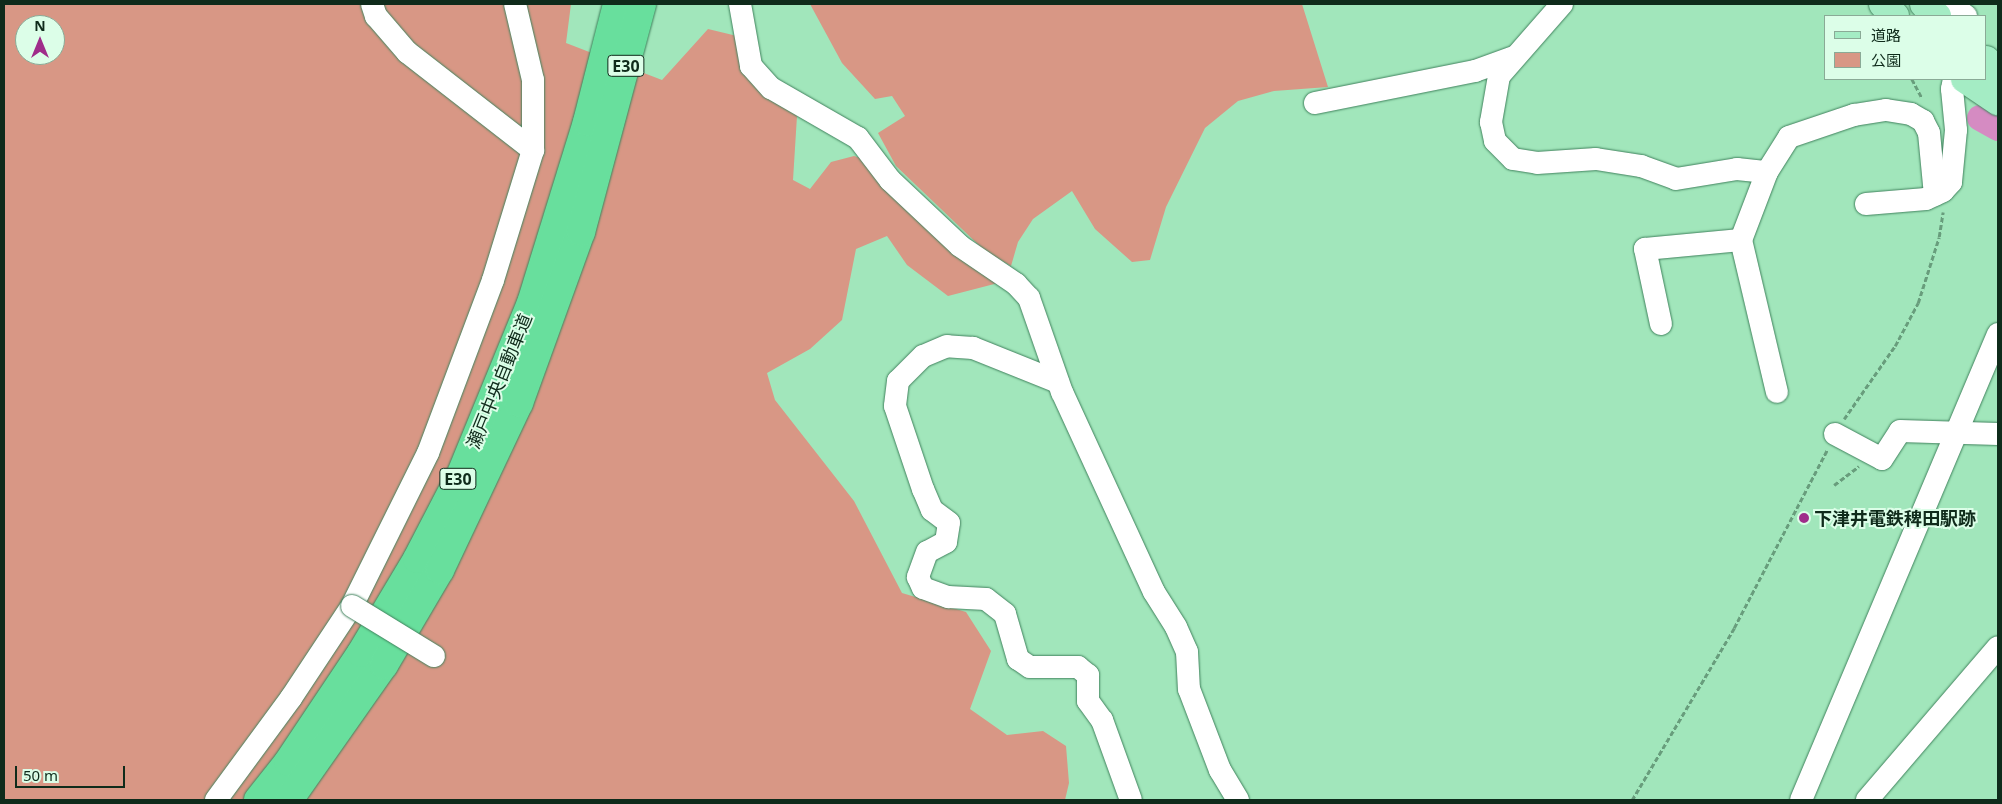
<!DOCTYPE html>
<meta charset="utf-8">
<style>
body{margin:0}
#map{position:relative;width:2002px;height:804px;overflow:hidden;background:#a1e6bb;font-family:"Noto Sans","Noto Sans JP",sans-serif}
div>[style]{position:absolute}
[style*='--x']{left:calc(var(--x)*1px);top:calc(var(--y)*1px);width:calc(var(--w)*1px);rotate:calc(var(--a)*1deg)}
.green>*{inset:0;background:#d89785}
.river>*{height:26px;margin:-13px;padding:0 13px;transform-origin:13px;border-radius:13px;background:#d58bc2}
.path>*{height:2.5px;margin-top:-1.25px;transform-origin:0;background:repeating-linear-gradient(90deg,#689d7c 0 5px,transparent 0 7.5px)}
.roads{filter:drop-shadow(0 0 1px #40825d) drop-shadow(0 0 1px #40825d)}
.minor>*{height:22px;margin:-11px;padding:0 11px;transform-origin:11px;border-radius:11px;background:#fff}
.major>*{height:28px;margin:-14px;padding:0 14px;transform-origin:14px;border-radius:14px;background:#a4ecc4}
.highway>*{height:28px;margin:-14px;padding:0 14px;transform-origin:14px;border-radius:14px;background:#68df9d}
.bridges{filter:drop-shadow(0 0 1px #40825d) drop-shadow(0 0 1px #40825d)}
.minor-bridge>*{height:22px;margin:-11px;padding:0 11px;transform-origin:11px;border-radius:11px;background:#fff}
.dots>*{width:14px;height:14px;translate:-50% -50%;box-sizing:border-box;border:2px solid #dcfee8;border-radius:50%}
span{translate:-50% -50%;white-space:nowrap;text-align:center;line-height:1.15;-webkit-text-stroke:4px #dcfee8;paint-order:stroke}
.shield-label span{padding:1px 4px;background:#dcfee8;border:1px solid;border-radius:4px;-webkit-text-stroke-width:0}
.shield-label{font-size:16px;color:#0f2b1b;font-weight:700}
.street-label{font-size:18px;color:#0f2b1b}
.poi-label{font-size:18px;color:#0f2b1b;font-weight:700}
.left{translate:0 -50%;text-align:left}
.frame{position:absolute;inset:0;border:5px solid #0f2b1b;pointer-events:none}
.legend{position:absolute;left:1824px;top:15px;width:162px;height:65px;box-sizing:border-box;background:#dcfee8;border:1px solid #8aaa96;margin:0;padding:6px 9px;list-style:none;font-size:15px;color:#0f2b1b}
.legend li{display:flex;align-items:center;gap:10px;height:25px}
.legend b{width:25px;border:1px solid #8aaa96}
.north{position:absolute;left:15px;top:15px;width:50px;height:50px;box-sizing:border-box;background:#dcfee8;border:1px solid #8aaa96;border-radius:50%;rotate:0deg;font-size:14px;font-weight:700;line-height:20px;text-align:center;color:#0f2b1b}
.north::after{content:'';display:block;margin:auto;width:18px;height:22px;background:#9f2d8a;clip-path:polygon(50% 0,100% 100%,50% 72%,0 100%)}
.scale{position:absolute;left:15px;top:766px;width:110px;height:22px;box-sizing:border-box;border:2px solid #0f2b1b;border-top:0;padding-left:6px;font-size:15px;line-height:18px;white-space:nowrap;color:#0f2b1b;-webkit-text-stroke:4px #dcfee8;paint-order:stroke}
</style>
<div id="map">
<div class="green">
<i style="clip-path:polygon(evenodd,4px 4px,571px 4px,566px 43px,662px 80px,708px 29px,737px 36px,746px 69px,797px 116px,793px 180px,810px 189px,831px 162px,854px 156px,867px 160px,1002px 282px,948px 296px,907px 265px,887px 236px,856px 249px,842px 320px,810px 349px,767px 373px,775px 400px,854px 501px,902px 593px,966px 612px,991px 651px,970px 709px,1007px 735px,1043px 731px,1066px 746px,1069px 783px,1065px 800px,4px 800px,4px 4px,25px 25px,55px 25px,55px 55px,25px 55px,25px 25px)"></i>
<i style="clip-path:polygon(810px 4px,1302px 4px,1328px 87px,1274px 91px,1238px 101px,1205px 128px,1166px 207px,1150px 260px,1132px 262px,1095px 229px,1072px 191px,1033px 219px,1018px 242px,1011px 266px,985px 251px,896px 166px,878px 133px,905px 116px,892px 96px,875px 99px,842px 63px)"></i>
</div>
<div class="river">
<i style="--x:1980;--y:118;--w:21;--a:29"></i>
</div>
<div class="path">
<i style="--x:1912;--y:79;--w:21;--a:62"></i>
<i style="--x:1844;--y:419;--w:89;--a:-55.1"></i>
<i style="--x:1895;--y:346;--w:49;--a:-61.9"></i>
<i style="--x:1918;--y:303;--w:69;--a:-72.3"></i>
<i style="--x:1939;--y:237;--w:25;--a:-81"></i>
<i style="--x:1834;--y:485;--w:31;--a:-37"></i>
<i style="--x:1632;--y:800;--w:200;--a:-59.3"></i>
<i style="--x:1734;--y:628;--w:201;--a:-62.4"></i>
</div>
<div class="roads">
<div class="minor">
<i style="--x:372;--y:4;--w:13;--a:72"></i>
<i style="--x:376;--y:16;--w:48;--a:49.3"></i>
<i style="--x:407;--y:52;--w:160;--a:37.9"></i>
<i style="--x:740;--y:4;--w:63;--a:79.9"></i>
<i style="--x:751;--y:66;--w:30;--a:48"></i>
<i style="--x:771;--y:88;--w:100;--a:29.9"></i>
<i style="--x:858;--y:138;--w:53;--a:52.7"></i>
<i style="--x:890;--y:180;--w:96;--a:43.3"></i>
<i style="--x:960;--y:246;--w:68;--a:34.2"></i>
<i style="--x:1016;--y:284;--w:19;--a:47"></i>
<i style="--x:1029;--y:298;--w:100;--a:70.7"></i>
<i style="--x:1062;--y:392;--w:220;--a:65.3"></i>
<i style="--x:1154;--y:592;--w:41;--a:57.8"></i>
<i style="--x:1176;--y:627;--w:27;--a:66"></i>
<i style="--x:1187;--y:652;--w:37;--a:87"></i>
<i style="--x:1189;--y:689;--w:87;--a:69.1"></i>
<i style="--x:1220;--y:770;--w:35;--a:59"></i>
<i style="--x:1562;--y:4;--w:96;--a:131.2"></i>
<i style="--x:1499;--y:76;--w:47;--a:99.9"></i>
<i style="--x:1491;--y:122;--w:19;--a:78"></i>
<i style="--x:1495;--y:141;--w:25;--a:45"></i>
<i style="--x:1513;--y:159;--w:24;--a:9"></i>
<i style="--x:1537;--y:163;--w:59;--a:-3.9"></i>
<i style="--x:1596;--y:159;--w:46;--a:8.8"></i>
<i style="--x:1641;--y:166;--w:37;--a:20"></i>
<i style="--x:1676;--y:179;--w:62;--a:-9.3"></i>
<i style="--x:1737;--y:169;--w:30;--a:6"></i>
<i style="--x:1950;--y:4;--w:20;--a:37"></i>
<i style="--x:1315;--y:103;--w:163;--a:-11.3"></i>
<i style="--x:1475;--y:71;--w:41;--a:-19.7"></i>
<i style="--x:1866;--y:204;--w:60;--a:-4.8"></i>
<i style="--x:1926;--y:199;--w:19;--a:-25"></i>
<i style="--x:1943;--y:191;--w:12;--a:-48"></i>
<i style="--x:1951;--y:182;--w:52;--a:-84.5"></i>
<i style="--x:1956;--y:130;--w:41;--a:-95.6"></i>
<i style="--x:1952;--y:89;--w:10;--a:-79"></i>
<i style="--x:1741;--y:240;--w:156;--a:76.7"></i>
<i style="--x:1661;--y:324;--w:77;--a:-102"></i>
<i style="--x:1645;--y:249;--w:96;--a:-5.4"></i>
<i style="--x:1741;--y:240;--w:73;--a:-69.1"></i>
<i style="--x:1767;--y:172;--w:41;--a:-57.8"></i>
<i style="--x:1789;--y:137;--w:69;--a:-18.7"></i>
<i style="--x:1854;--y:115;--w:32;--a:-9"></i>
<i style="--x:1886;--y:110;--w:25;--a:9"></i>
<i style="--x:1911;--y:114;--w:14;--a:30"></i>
<i style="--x:1923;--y:121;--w:13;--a:63"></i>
<i style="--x:1929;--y:133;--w:62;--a:84.5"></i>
<i style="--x:1058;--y:382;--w:92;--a:-158.2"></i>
<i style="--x:973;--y:348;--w:26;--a:-176"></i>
<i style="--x:947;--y:346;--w:26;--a:157"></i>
<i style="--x:923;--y:356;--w:35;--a:135"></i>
<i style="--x:898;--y:381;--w:25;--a:97"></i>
<i style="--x:895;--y:406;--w:88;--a:71.4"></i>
<i style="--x:923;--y:489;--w:23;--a:67"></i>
<i style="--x:932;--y:510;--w:21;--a:37"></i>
<i style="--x:949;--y:523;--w:19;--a:99"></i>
<i style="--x:946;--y:542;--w:21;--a:152"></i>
<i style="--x:927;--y:552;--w:27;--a:110"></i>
<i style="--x:918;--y:577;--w:12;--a:66"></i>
<i style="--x:923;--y:588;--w:27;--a:20"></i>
<i style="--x:948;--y:597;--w:38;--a:3"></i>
<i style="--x:986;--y:599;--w:24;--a:38"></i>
<i style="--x:1005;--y:614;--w:47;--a:73.9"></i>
<i style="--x:1018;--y:659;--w:14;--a:34"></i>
<i style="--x:1030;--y:667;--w:48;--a:0"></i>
<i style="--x:1078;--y:667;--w:13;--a:39"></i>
<i style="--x:1088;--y:675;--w:26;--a:90"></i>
<i style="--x:1088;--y:701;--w:24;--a:54"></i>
<i style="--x:1102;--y:720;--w:85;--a:70.1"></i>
<i style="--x:1835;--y:434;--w:53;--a:28"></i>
<i style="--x:1882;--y:459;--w:33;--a:-57"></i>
<i style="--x:1900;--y:431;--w:98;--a:1.8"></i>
<i style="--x:216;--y:800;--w:127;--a:-53.7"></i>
<i style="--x:291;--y:698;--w:110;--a:-56.5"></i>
<i style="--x:352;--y:606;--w:171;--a:-63.6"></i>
<i style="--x:428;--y:453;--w:185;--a:-69.4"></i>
<i style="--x:493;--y:280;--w:136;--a:-72.9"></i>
<i style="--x:533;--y:150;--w:70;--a:-90"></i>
<i style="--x:533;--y:80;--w:78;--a:-103.3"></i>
<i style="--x:1801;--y:800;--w:506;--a:-67.08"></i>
<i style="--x:1867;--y:800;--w:201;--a:-49.4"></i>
</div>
<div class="major">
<i style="--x:1883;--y:4;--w:17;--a:45"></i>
<i style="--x:1924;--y:4;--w:18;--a:43"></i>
<i style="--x:1986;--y:60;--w:16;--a:43"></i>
<i style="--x:1965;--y:79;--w:40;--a:34"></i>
</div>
<div class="highway">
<i style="--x:258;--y:800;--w:48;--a:-51.7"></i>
<i style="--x:288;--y:762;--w:131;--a:-56.2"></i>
<i style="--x:361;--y:653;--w:109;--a:-59.2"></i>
<i style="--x:417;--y:559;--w:93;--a:-62.6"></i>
<i style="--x:460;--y:476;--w:187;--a:-67.7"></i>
<i style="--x:531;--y:303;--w:189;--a:-72.8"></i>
<i style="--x:587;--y:122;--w:122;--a:-75.7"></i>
<i style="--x:289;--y:800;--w:165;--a:-54.9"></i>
<i style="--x:384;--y:665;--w:110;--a:-59.5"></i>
<i style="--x:440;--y:570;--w:185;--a:-64.7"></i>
<i style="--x:519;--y:403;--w:182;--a:-70.1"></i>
<i style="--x:581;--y:232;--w:236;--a:-75"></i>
</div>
</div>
<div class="bridges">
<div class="minor-bridge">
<i style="--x:352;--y:606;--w:96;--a:31.4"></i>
</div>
</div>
<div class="dots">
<i style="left:1804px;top:518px;background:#9f2d8a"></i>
</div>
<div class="shield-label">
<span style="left:626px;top:66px">E30</span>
<span style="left:458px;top:479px">E30</span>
</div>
<div class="street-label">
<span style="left:499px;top:381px;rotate:-68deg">瀬戸中央自動車道</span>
</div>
<div class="poi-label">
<span class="left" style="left:1814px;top:518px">下津井電鉄稗田駅跡</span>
</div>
<div class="frame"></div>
<ul class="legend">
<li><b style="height:6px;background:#a4ecc4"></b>道路</li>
<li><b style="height:14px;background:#d89785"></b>公園</li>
</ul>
<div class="north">N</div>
<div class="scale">50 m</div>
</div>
